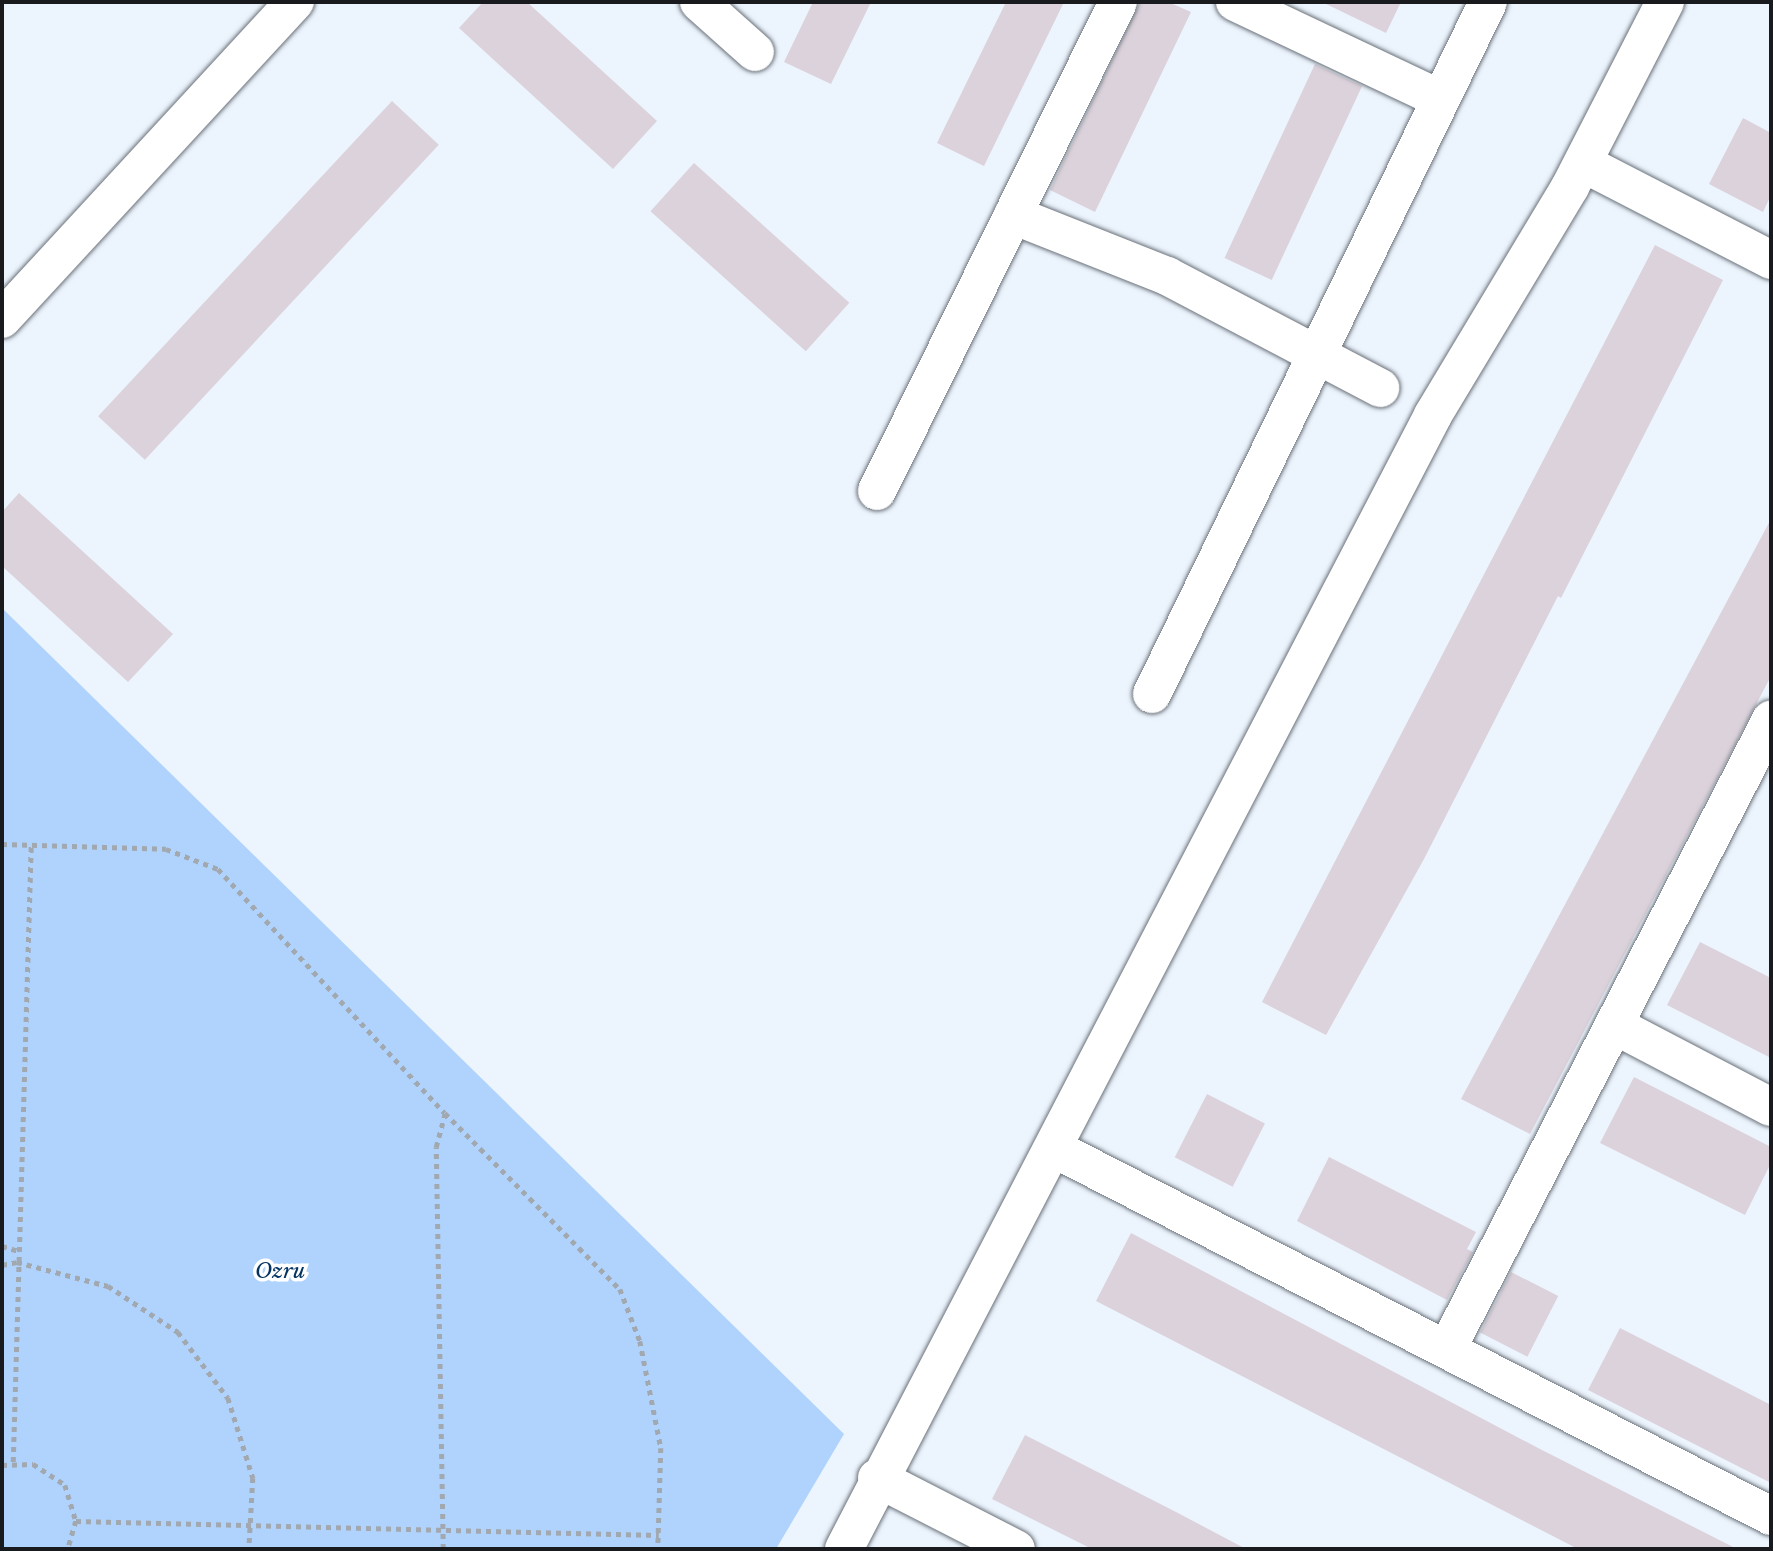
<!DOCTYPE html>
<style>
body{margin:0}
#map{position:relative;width:1773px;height:1551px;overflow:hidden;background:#ecf4fd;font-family:"Libre Baskerville",serif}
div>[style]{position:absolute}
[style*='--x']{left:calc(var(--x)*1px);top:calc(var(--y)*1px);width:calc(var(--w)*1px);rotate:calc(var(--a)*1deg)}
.green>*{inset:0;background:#afd3fc}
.building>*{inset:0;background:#dbd2db;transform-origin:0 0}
.path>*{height:4.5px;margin-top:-2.25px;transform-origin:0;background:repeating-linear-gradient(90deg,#a2a8af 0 5px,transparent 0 10px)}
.roads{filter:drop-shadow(0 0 2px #6a7179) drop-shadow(0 0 2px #6a7179)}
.minor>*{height:38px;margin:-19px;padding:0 19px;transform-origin:19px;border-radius:19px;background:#fff}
span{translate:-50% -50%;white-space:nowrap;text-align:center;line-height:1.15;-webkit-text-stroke:7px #fff;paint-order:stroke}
.park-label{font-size:21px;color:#033462;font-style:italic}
.frame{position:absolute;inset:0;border:4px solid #181a1e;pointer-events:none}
</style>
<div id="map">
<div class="green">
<i style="clip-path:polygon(2px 608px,844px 1434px,776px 1549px,2px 1549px)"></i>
</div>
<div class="building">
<i style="clip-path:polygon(483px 2px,527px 2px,657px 121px,613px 169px,459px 28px)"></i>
<i style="clip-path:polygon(813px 2px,871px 2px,831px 84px,784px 62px)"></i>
<i style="clip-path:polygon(1006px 2px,1064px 2px,984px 166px,937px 143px)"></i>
<i style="clip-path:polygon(1140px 2px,1168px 2px,1191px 12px,1095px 212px,1050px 190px)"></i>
<i style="clip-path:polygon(1322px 2px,1401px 2px,1386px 33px)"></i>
<i style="left:1315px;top:64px;width:52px;height:214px;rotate:25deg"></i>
<i style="left:392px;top:101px;width:64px;height:431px;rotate:43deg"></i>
<i style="clip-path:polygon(1743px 118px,1771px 133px,1771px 195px,1763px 212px,1709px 184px)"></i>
<i style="left:694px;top:163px;width:209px;height:65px;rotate:42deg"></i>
<i style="clip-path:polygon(1655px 245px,1723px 280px,1561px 598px,1558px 596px,1424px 859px,1326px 1035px,1262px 1002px)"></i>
<i style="clip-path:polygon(19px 493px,173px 634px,128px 682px,2px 566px,2px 512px)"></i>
<i style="clip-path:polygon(1771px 519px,1771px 676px,1530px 1134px,1461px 1099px)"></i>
<i style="clip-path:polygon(1700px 942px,1771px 978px,1771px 1058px,1667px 1005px)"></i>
<i style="clip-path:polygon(1634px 1077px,1771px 1147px,1771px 1163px,1745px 1215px,1600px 1143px)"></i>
<i style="left:1207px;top:1094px;width:65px;height:71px;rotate:27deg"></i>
<i style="clip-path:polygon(1329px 1157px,1476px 1232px,1467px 1249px,1473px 1252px,1447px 1300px,1297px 1221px)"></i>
<i style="clip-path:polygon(1131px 1233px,1538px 1448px,1737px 1549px,1578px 1549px,1096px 1301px)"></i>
<i style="left:1511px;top:1272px;width:53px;height:68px;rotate:27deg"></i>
<i style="clip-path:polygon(1620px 1328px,1771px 1405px,1771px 1483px,1588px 1390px)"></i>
<i style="clip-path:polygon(1025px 1435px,1176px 1512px,1246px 1549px,1092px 1549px,992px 1499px)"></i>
</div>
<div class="path">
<i style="--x:2;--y:844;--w:164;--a:1.7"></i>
<i style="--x:166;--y:849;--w:56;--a:21"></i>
<i style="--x:218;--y:869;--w:333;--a:47.1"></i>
<i style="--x:445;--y:1113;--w:248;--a:45.2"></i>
<i style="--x:620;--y:1289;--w:56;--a:69"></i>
<i style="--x:640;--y:1341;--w:109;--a:78.9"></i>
<i style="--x:661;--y:1448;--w:101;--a:91.7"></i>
<i style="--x:2;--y:1246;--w:17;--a:17"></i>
<i style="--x:2;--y:1265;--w:15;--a:-11"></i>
<i style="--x:17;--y:1262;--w:94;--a:14.8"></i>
<i style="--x:108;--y:1286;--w:84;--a:33.3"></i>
<i style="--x:178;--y:1332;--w:83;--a:52.9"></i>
<i style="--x:228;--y:1398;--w:84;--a:72.6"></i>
<i style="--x:253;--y:1478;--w:71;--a:93.2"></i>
<i style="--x:13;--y:1462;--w:619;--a:-88.33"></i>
<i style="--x:2;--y:1465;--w:31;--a:-2"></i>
<i style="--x:33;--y:1464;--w:38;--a:33"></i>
<i style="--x:65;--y:1485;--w:38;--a:73"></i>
<i style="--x:76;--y:1521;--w:29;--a:106"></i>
<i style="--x:76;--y:1521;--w:583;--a:1.38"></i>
<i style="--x:443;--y:1549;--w:402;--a:-91"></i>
<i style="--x:436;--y:1147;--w:34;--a:-75"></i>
</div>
<div class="roads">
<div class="minor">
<i style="--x:699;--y:2;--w:75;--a:41.8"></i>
<i style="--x:1235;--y:2;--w:227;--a:25.3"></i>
<i style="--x:1583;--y:163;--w:212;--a:27.3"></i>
<i style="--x:1013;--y:215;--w:166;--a:21.6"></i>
<i style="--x:1167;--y:276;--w:241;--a:27.7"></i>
<i style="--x:2;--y:319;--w:432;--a:-47.3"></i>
<i style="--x:877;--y:491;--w:545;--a:-63.76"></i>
<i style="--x:1152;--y:694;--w:769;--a:-64.1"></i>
<i style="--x:1614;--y:1025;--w:177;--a:27.6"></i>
<i style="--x:1055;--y:1149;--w:805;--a:27.14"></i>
<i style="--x:1447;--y:1349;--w:708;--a:-62.75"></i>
<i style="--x:877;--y:1478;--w:156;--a:27.1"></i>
<i style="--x:844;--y:1549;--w:1278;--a:-62.55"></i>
<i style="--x:1433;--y:415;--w:266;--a:-59"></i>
<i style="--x:1570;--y:187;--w:208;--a:-62.8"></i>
</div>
</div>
<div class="park-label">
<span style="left:280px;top:1271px">Ozru</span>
</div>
<div class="frame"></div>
</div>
